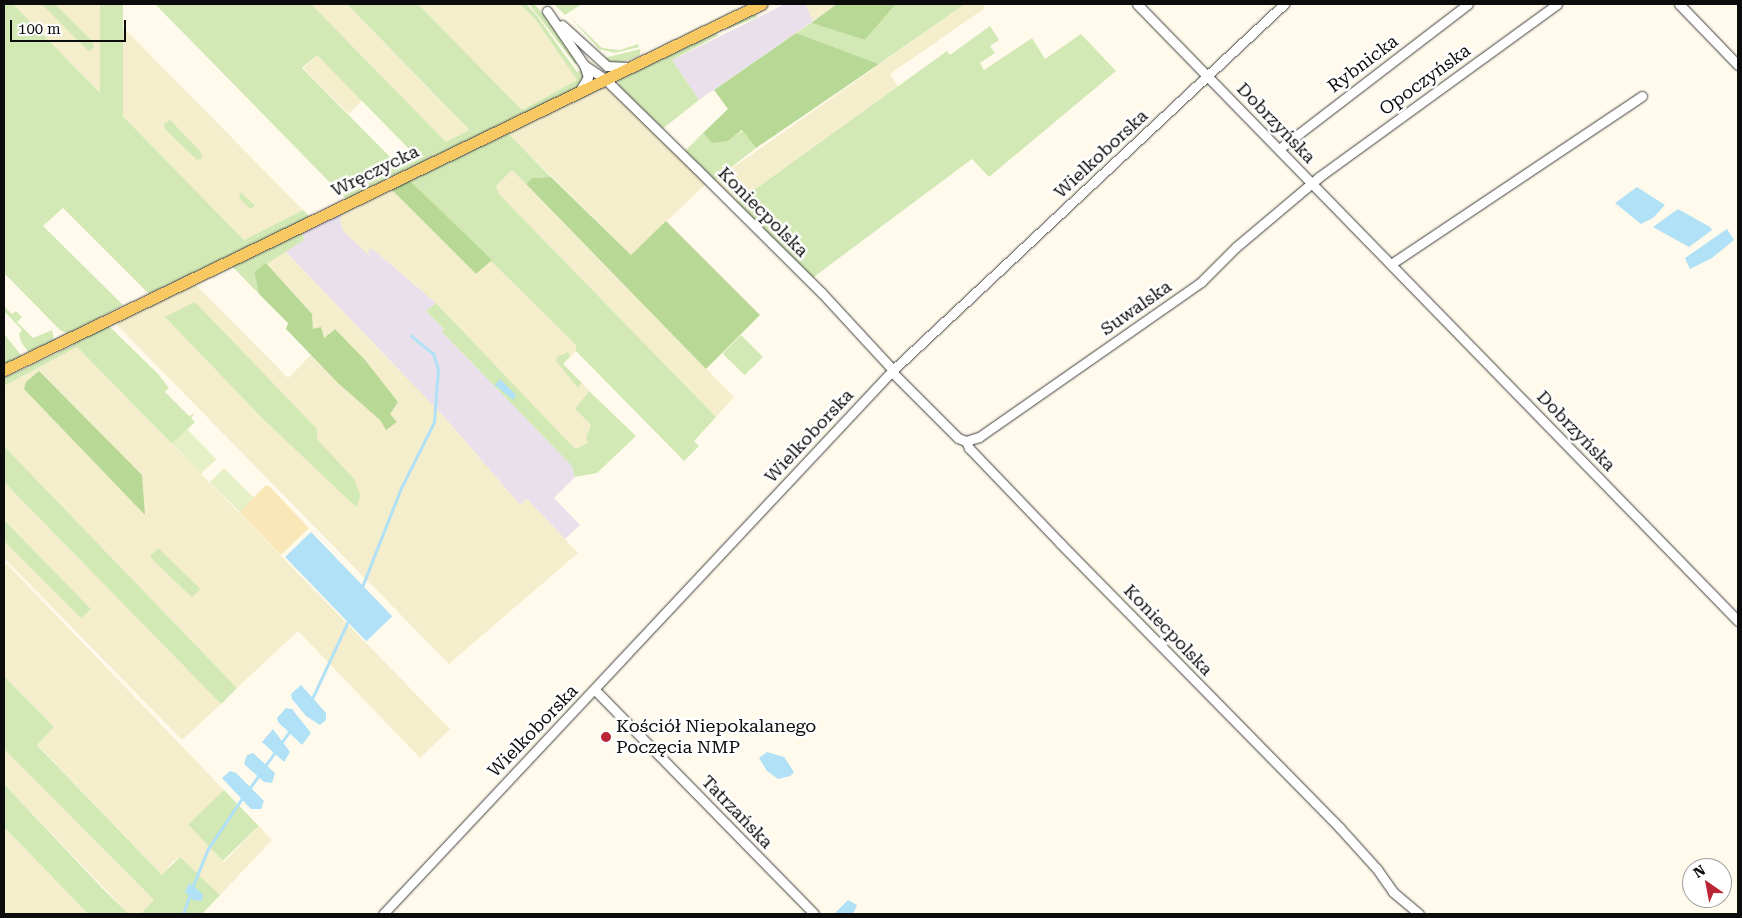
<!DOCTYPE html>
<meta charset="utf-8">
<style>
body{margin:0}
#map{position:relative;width:1742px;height:918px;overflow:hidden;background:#fffaeb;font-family:"Roboto Serif",serif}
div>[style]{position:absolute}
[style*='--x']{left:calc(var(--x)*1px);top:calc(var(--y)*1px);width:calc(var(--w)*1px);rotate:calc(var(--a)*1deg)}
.industrial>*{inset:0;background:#e9e0eb}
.farmland>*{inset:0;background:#f4eecc;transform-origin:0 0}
.green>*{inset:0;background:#d3e9b5;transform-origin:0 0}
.forest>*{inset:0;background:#b8d995}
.sand>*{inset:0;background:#fae7b8}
.pitch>*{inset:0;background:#e5f0c7;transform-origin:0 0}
.water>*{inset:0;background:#b0e1f6;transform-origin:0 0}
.stream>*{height:2.5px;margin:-1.25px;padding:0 1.25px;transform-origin:1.25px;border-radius:1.25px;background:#b0e1f6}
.roads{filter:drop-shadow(0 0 1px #3f3f3f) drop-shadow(0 0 1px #3f3f3f)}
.minor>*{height:9px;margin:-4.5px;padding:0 4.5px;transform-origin:4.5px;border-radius:4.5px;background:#fff}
.major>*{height:11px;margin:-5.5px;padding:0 5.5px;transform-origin:5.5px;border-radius:5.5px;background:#f8c962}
.dots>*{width:14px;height:14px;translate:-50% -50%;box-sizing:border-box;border:2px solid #fff;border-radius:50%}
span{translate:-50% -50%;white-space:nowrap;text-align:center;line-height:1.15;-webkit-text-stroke:5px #fff;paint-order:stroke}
.street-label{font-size:18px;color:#0c0c0c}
.poi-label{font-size:18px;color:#0c0c0c}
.left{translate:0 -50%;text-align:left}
.frame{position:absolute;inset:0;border:5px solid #0c0c0c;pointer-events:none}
.north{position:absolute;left:1682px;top:858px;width:50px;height:50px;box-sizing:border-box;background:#fff;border:1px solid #9e9e9e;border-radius:50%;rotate:327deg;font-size:14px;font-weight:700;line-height:20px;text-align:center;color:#0c0c0c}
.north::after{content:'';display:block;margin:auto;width:18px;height:22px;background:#bb2536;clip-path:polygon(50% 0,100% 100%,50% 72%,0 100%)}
.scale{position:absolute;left:10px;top:20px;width:116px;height:22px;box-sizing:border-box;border:2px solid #0c0c0c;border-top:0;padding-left:6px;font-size:15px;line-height:18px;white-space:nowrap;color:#0c0c0c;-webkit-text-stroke:4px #fff;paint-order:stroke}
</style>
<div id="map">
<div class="industrial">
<i style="clip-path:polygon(785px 4px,805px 4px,813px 21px,699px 100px,672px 60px)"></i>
<i style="clip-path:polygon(343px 211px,369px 255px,369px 249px,373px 249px,436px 303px,426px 311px,444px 329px,442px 332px,572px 466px,575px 477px,554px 498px,580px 525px,565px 539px,527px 499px,520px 505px,446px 419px,285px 251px,304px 240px,302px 230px)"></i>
</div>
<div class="farmland">
<i style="clip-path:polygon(13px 4px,100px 4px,303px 210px,244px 240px)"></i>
<i style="clip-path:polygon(311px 4px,347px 4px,469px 131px,446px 142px)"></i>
<i style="clip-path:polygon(418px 4px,520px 4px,535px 19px,577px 80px,522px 110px)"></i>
<i style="clip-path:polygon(805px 4px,837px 4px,813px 21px)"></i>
<i style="clip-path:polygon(965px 4px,982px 4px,985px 8px,890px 74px,898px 86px,736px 203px,714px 181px)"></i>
<i style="left:317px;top:55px;width:64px;height:19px;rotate:45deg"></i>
<i style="clip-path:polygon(602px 88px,608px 88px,706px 184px,631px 255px,506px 131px)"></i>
<i style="clip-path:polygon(512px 170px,734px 397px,716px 417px,499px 194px,496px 186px)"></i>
<i style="clip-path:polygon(390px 188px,476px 274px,492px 260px,576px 345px,576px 351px,570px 357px,568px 353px,557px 357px,578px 387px,582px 383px,589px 391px,575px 409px,591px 425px,586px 438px,588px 443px,584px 447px,579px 446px,575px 450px,436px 303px,373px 249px,369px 249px,369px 255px,343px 231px,340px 220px,343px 211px)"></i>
<i style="clip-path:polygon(evenodd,285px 251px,446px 419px,520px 505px,527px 499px,578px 553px,449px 664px,113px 321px,194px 283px,288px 378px,311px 355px,380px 420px,386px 429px,390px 414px,334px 329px,324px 338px,313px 329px,312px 314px,266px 263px,285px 251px,165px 317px,317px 429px,317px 439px,356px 506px,260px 416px,165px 317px)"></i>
<i style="clip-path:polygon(77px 347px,450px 729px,420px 758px,298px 631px,237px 688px,4px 446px,4px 386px)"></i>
<i style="clip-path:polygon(4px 482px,221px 704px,182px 740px,4px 558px,4px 541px,81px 618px,91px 609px,4px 520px)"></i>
<i style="clip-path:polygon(7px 564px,224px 790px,190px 827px,224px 862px,259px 826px,272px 840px,220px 895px,180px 857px,172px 862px,163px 876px,37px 744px,54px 727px,4px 676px,4px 567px)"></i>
<i style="clip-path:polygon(4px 749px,154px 900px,140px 914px,129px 914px,4px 784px)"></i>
<i style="clip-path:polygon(4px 827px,77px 903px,88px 914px,4px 914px)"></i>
</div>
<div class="green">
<i style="clip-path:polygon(4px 4px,13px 4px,244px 240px,303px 210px,310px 217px,149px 294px,63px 208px,43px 226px,123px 305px,142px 295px,68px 334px,60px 330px,4px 273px)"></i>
<i style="clip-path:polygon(42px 4px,55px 4px,92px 41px,94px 48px,89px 51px,85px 48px)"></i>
<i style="left:100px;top:4px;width:23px;height:185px"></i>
<i style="clip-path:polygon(evenodd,155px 4px,311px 4px,446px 142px,469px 130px,347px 4px,418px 4px,522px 110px,577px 80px,535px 19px,520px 4px,526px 4px,535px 13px,577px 72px,583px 69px,586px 74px,580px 87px,347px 200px,155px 4px,317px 55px,409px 149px,395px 162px,302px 68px,317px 55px)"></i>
<i style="clip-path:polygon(529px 4px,534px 4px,548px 19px,580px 64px,575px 64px)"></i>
<i style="clip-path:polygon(554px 4px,582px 4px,565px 15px)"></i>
<i style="clip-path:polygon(896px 4px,965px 4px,879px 64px,796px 33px,811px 23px,865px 40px)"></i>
<i style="clip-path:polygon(754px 13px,757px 17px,728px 29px,727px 26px)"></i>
<i style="clip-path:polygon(569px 16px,602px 48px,620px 50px,638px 44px,639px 47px,615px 53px,599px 49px)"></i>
<i style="clip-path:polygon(990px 26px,999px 40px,990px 46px,995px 53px,980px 63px,984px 70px,1032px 38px,1045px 59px,1081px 34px,1116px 71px,989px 177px,972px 159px,811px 279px,736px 203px,947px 51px,950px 55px)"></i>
<i style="clip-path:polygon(712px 33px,719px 35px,672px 60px,699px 100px,661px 130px,618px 86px,619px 79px)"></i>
<i style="clip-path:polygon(640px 49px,640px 55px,621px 64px,611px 65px,604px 58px)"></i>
<i style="clip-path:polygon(170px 120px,201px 152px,202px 158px,197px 160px,166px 130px,163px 124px)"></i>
<i style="clip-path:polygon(506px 131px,551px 177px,532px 178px,526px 184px,512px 170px,496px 186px,499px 194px,716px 417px,694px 441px,699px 446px,684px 461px,576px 351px,576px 345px,408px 179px)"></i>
<i style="clip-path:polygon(743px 131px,756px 148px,714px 181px,684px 152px,703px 133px,712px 143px,728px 140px)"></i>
<i style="clip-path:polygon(241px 192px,255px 206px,250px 209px,239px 198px)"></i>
<i style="clip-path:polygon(302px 230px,304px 240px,254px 272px,259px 294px,230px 264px)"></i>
<i style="clip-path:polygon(195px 302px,317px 429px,317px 439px,354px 479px,361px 496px,356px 507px,260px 416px,165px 317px)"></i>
<i style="clip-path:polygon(436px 303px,575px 449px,588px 443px,586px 438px,591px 425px,575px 409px,589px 391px,636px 436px,597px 473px,575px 477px,572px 466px,442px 332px,444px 329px,426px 311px)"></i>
<i style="clip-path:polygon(4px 306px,12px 314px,16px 311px,22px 317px,17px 322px,33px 338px,52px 330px,54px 341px,29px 353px,21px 342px,19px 334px,22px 330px,4px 311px)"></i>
<i style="clip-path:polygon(103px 326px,109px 326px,159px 375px,169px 388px,165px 392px,189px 416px,195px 413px,191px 418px,195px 422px,172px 444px,77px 347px,4px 386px,4px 378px,74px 345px,71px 341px)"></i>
<i style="clip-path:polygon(4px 334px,22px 356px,4px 365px)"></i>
<i style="left:741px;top:335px;width:31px;height:26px;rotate:45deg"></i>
<i style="clip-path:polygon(568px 352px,570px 357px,563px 364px,582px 383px,578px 388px,556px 361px,557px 357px)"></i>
<i style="clip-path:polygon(4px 446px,237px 688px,221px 704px,4px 482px)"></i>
<i style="clip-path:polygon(4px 520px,91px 609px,81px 618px,4px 541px)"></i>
<i style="left:158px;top:548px;width:59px;height:12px;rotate:44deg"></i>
<i style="clip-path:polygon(4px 676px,54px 727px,37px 745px,162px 875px,180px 857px,220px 895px,202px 914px,140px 914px,154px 900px,4px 749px)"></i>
<i style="clip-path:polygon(4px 784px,102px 888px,129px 914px,88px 914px,4px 827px)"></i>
<i style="left:224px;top:790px;width:50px;height:50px;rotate:46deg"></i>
</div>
<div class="forest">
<i style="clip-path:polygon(837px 4px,896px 4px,865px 40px,811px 23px)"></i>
<i style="clip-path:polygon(796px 33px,879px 64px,756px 148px,742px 130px,728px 141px,712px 143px,703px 133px,728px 109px,714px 90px)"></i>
<i style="clip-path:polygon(551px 177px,631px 255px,666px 221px,760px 315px,706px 369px,526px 184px,532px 178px)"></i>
<i style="clip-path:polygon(408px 179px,492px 260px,476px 274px,390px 188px)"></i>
<i style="clip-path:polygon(266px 263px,312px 314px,313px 329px,321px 327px,324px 338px,335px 329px,365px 360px,398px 402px,390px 414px,397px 422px,386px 430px,380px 420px,338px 383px,286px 329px,288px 323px,259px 294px,254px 272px)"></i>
<i style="clip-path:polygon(39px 371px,142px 475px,145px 515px,24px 389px,26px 382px)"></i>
</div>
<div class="sand">
<i style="clip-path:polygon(265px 486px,269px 486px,309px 528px,281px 555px,239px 512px)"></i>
</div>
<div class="pitch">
<i style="left:187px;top:429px;width:42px;height:21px;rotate:46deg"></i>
<i style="left:224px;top:468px;width:42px;height:20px;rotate:45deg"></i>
</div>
<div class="water">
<i style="clip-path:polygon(1637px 187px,1665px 205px,1653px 218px,1641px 224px,1615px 203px)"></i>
<i style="clip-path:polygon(1678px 209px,1710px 227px,1712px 230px,1689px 247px,1653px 227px)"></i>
<i style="clip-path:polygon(1727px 229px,1734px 240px,1712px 258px,1690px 269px,1685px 258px)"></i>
<i style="clip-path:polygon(500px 379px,516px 395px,513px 400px,495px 385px)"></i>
<i style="left:311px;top:532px;width:117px;height:36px;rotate:46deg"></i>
<i style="clip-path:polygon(301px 685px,326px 713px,326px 720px,320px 725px,306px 716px,292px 699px,291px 694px)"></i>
<i style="clip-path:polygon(286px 708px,292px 709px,311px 733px,302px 745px,278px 722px,277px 718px)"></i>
<i style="clip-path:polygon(273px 729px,290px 752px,284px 762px,262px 742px)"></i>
<i style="clip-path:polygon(767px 752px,784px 757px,794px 772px,790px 776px,778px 779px,767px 771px,759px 758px)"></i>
<i style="clip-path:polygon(253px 753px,275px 773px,272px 783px,264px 782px,244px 764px,247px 755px)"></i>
<i style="clip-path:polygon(230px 771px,236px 773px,264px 801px,261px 809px,251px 809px,222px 778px)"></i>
<i style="clip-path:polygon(189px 883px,203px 894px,202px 901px,193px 900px,185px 892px)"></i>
<i style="clip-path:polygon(848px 900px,857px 905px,853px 914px,834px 914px)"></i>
</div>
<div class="stream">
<i style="--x:362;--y:587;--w:106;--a:-68.5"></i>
<i style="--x:401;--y:488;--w:74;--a:-63.4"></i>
<i style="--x:434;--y:422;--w:53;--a:-85.7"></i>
<i style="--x:438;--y:369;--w:16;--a:-108"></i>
<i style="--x:433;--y:354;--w:28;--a:-141"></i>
<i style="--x:311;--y:701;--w:93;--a:-65.1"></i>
<i style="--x:282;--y:742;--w:12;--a:-55"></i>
<i style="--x:265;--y:766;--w:17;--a:-54"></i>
<i style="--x:249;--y:789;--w:17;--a:-54"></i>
<i style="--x:192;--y:888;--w:42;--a:-67.7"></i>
<i style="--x:208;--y:849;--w:63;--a:-56.1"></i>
<i style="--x:183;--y:914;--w:20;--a:-70"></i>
</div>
<div class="roads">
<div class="minor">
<i style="--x:1137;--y:4;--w:861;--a:45.75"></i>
<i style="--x:1679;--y:4;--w:85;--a:46"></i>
<i style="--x:547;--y:11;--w:65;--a:55.6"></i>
<i style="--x:584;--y:65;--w:27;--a:34"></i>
<i style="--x:606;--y:80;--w:127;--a:44.4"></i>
<i style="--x:697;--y:169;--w:175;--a:44.8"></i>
<i style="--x:821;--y:292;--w:106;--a:47.3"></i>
<i style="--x:562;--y:25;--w:61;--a:42.3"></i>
<i style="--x:607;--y:66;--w:21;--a:3"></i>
<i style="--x:579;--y:92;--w:17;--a:-59"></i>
<i style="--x:588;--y:77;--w:13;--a:-108"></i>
<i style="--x:1279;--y:149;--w:238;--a:-37.5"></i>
<i style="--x:1391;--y:264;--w:302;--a:-33.8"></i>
<i style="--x:892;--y:372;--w:93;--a:45"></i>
<i style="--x:958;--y:438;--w:9;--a:21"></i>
<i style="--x:966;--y:441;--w:8;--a:67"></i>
<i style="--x:969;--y:448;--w:133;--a:46.2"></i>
<i style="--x:1061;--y:544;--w:397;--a:45.5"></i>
<i style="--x:1339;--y:827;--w:57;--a:47.9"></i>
<i style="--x:1377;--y:869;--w:28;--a:55"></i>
<i style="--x:1393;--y:892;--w:34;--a:40"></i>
<i style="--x:966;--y:441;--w:14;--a:-17"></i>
<i style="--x:979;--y:437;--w:271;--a:-34.9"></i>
<i style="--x:1201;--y:282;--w:49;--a:-45"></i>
<i style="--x:1236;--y:247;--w:109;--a:-40.1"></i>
<i style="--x:1319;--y:177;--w:294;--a:-36"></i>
<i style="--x:595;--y:690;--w:313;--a:45.6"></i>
<i style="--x:383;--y:914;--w:746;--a:-46.85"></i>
<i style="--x:893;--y:370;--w:536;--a:-43.11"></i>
</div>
<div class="major">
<i style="--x:4;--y:370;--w:841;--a:-25.8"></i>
</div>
</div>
<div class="dots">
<i style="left:606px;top:737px;background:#bb2536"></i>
</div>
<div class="street-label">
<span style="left:1363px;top:64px;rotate:-37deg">Rybnicka</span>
<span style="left:1425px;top:80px;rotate:-36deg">Opoczyńska</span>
<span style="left:1276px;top:123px;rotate:46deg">Dobrzyńska</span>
<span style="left:1101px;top:154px;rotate:-43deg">Wielkoborska</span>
<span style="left:375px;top:171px;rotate:-26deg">Wręczycka</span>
<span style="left:763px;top:212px;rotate:45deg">Koniecpolska</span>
<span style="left:1136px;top:308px;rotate:-35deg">Suwalska</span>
<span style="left:1576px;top:431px;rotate:46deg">Dobrzyńska</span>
<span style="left:809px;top:436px;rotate:-47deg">Wielkoborska</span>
<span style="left:1168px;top:630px;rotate:46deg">Koniecpolska</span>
<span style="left:533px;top:731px;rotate:-46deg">Wielkoborska</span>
<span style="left:737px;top:812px;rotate:46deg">Tatrzańska</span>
</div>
<div class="poi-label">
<span class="left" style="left:616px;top:737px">Kościół Niepokalanego<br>Poczęcia NMP</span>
</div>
<div class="frame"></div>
<div class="north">N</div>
<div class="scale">100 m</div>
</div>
